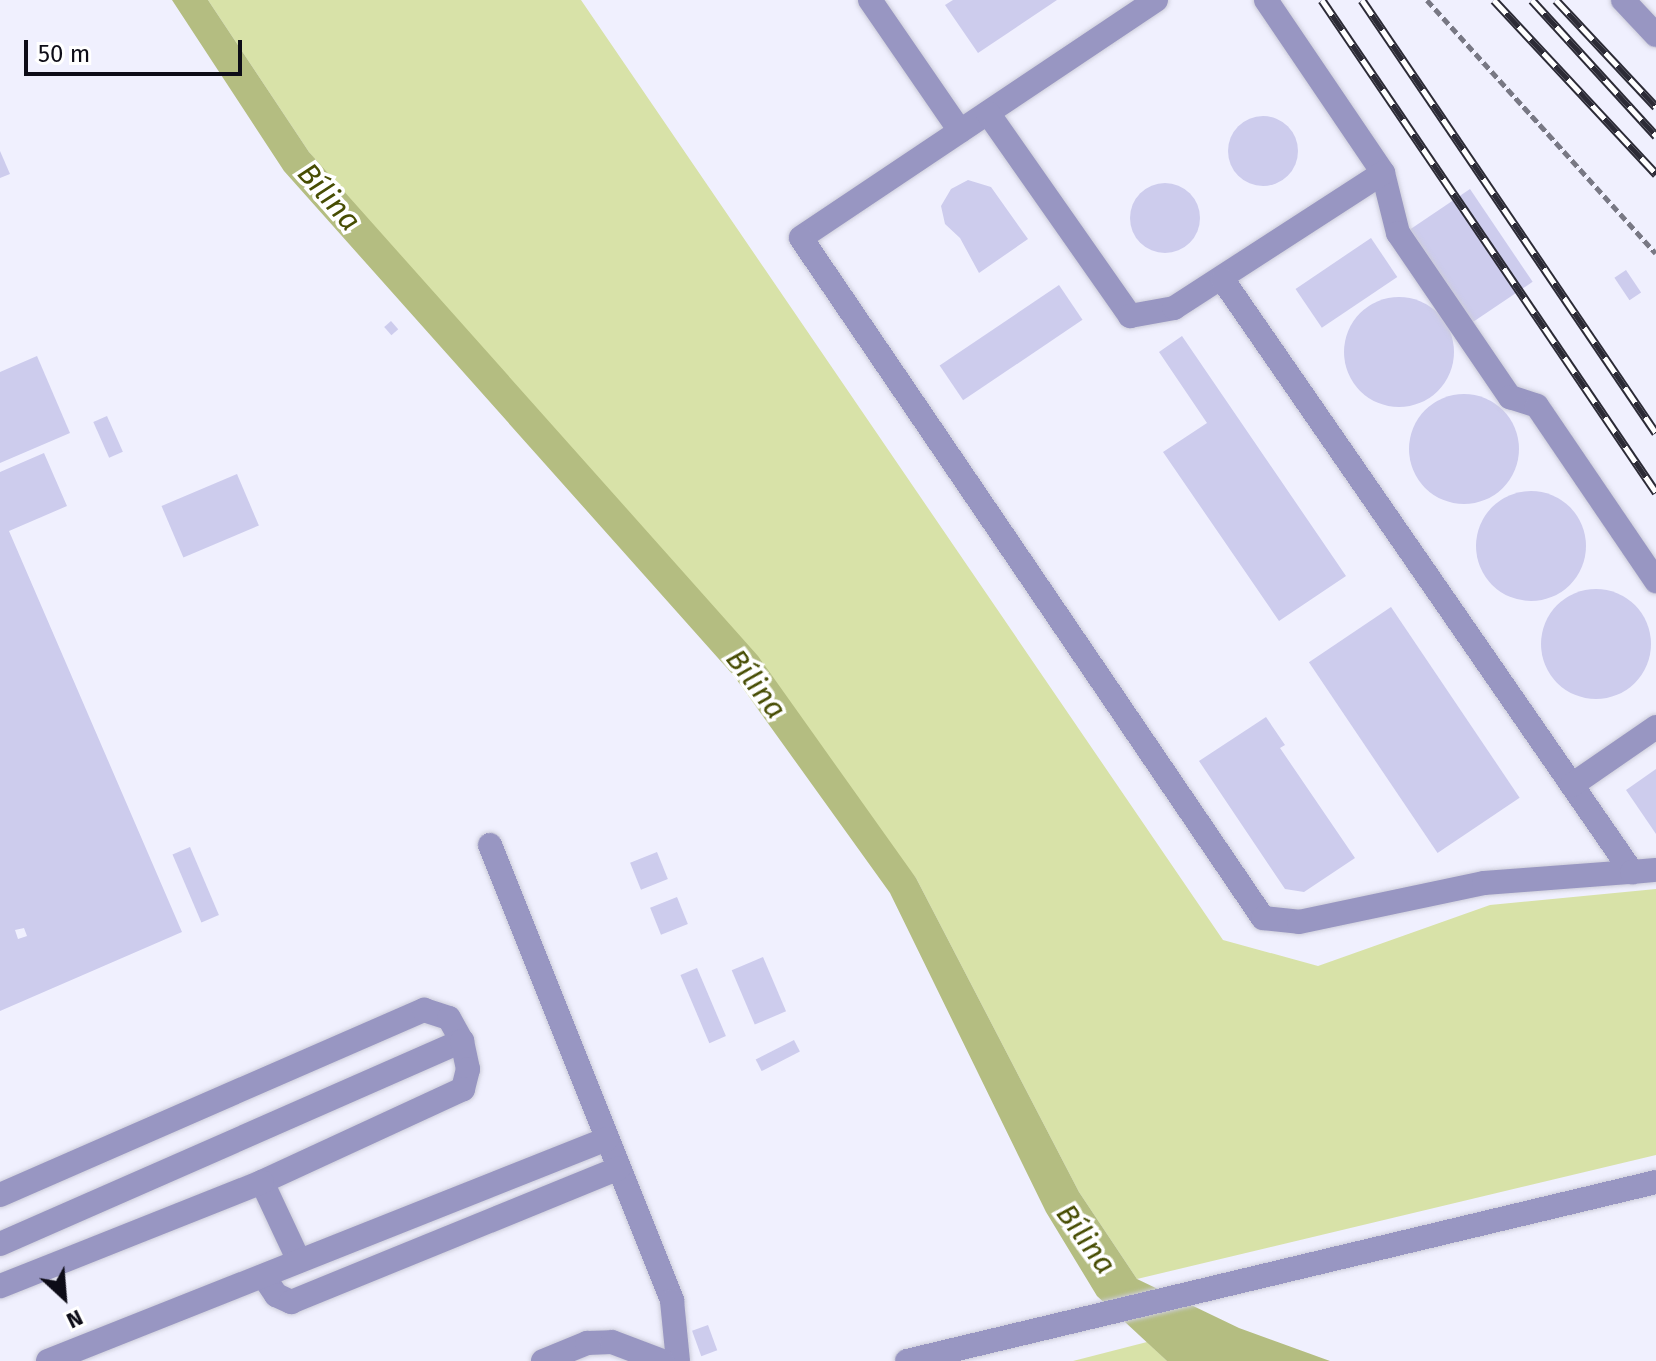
<!DOCTYPE html>
<meta charset="utf-8">
<style>
body{margin:0}
#map{position:relative;width:1656px;height:1361px;overflow:hidden;background:#f0f0fe;font-family:"Fira Sans",sans-serif}
div>[style]{position:absolute}
[style*='--x']{left:calc(var(--x)*1px);top:calc(var(--y)*1px);width:calc(var(--w)*1px);rotate:calc(var(--a)*1deg)}
.green>*{inset:0;background:#d8e2a8}
.water>*{inset:0;background:#b4bd81}
.building>*{inset:0;background:#cdcced;transform-origin:0 0}
.round{border-radius:50%}
.path>*{height:5px;margin-top:-2.5px;transform-origin:0;background:repeating-linear-gradient(90deg,#787884 0 8px,transparent 0 12px)}
.roads{filter:drop-shadow(0 0 2px #ccccd9) drop-shadow(0 0 2px #ccccd9)}
.minor>*{height:24px;margin:-12px;padding:0 12px;transform-origin:12px;border-radius:12px;background:#9896c2}
.rail>*{height:9px;margin-top:-4.5px;transform-origin:0;background:repeating-linear-gradient(90deg,#fff 0 18px,#2c2b36 0 36px);box-sizing:border-box;border-block:2px solid #2c2b36}
span{translate:-50% -50%;white-space:nowrap;text-align:center;line-height:1.15;-webkit-text-stroke:7px #fff;paint-order:stroke}
.water-label{font-size:30px;color:#474d03;font-style:italic}
.north{position:absolute;left:24px;top:1257px;width:80px;height:80px;-webkit-text-stroke:6px #fff;paint-order:stroke;rotate:154deg;font-size:22px;font-weight:700;line-height:32px;text-align:center;color:#0d0c17}
.north::after{content:'';display:block;margin:auto;width:28px;height:36px;background:#0d0c17;clip-path:polygon(50% 0,100% 100%,50% 72%,0 100%)}
.scale{position:absolute;left:24px;top:40px;width:218px;height:36px;box-sizing:border-box;border:4px solid #0d0c17;border-top:0;padding-left:10px;font-size:24px;line-height:28px;white-space:nowrap;color:#0d0c17;-webkit-text-stroke:6px #fff;paint-order:stroke}
</style>
<div id="map">
<div class="green">
<i style="clip-path:polygon(208px 0,581px 0,1223px 940px,1318px 966px,1490px 905px,1656px 889px,1656px 1155px,1137px 1279px,1079px 1192px,916px 878px,309px 152px)"></i>
<i style="clip-path:polygon(1147px 1342px,1167px 1361px,1073px 1361px)"></i>
</div>
<div class="water">
<i style="clip-path:polygon(172px 0,208px 0,309px 152px,758px 656px,916px 878px,1079px 1192px,1137px 1279px,1239px 1328px,1330px 1361px,1167px 1361px,1097px 1296px,1046px 1212px,890px 893px,734px 676px,284px 171px)"></i>
</div>
<div class="building">
<i style="clip-path:polygon(953px 0,1057px 0,978px 53px,945px 5px)"></i>
<i class="round" style="left:1228px;top:116px;width:70px;height:70px"></i>
<i style="clip-path:polygon(0 151px,10px 174px,0 178px)"></i>
<i style="clip-path:polygon(968px 180px,991px 187px,1028px 239px,979px 273px,960px 238px,945px 224px,941px 206px,951px 189px)"></i>
<i class="round" style="left:1130px;top:183px;width:70px;height:70px"></i>
<i style="left:1470px;top:189px;width:112px;height:72px;rotate:56deg"></i>
<i style="left:1371px;top:238px;width:47px;height:91px;rotate:56deg"></i>
<i style="left:1626px;top:270px;width:27px;height:14px;rotate:56deg"></i>
<i style="left:1059px;top:285px;width:42px;height:144px;rotate:56deg"></i>
<i class="round" style="left:1344px;top:297px;width:110px;height:110px"></i>
<i style="left:391px;top:321px;width:11px;height:9px;rotate:49deg"></i>
<i style="clip-path:polygon(1182px 336px,1346px 576px,1279px 621px,1163px 452px,1207px 423px,1159px 352px)"></i>
<i style="clip-path:polygon(37px 356px,70px 433px,0 463px,0 372px)"></i>
<i class="round" style="left:1409px;top:394px;width:110px;height:110px"></i>
<i style="left:107px;top:416px;width:39px;height:15px;rotate:66deg"></i>
<i style="clip-path:polygon(evenodd,44px 453px,67px 506px,9px 531px,182px 932px,0 1011px,0 472px,44px 453px,24px 928px,27px 936px,18px 939px,15px 930px,24px 928px)"></i>
<i style="left:237px;top:474px;width:56px;height:82px;rotate:67deg"></i>
<i class="round" style="left:1476px;top:491px;width:110px;height:110px"></i>
<i class="round" style="left:1541px;top:589px;width:110px;height:110px"></i>
<i style="left:1391px;top:607px;width:230px;height:99px;rotate:56deg"></i>
<i style="clip-path:polygon(1266px 717px,1285px 745px,1280px 748px,1355px 858px,1304px 892px,1285px 889px,1199px 761px)"></i>
<i style="clip-path:polygon(1656px 769px,1656px 834px,1626px 790px)"></i>
<i style="left:190px;top:847px;width:74px;height:19px;rotate:67deg"></i>
<i style="left:657px;top:852px;width:29px;height:29px;rotate:68deg"></i>
<i style="left:677px;top:897px;width:29px;height:29px;rotate:68deg"></i>
<i style="left:763px;top:957px;width:59px;height:34px;rotate:67deg"></i>
<i style="left:697px;top:968px;width:74px;height:18px;rotate:67deg"></i>
<i style="left:794px;top:1040px;width:13px;height:43px;rotate:63deg"></i>
<i style="left:708px;top:1325px;width:27px;height:17px;rotate:70deg"></i>
</div>
<div class="path">
<i style="--x:1427;--y:0;--w:341;--a:47.9"></i>
</div>
<div class="roads">
<div class="minor">
<i style="--x:870;--y:0;--w:159;--a:55.5"></i>
<i style="--x:1156;--y:0;--w:427;--a:146.2"></i>
<i style="--x:801;--y:238;--w:822;--a:55.81"></i>
<i style="--x:1263;--y:918;--w:36;--a:6"></i>
<i style="--x:1299;--y:922;--w:189;--a:-11.9"></i>
<i style="--x:1484;--y:883;--w:148;--a:-4.3"></i>
<i style="--x:1266;--y:0;--w:209;--a:55.9"></i>
<i style="--x:1383;--y:173;--w:62;--a:76"></i>
<i style="--x:1398;--y:233;--w:199;--a:55.7"></i>
<i style="--x:1510;--y:397;--w:28;--a:18"></i>
<i style="--x:1537;--y:406;--w:212;--a:55.8"></i>
<i style="--x:1623;--y:0;--w:48;--a:46.7"></i>
<i style="--x:988;--y:113;--w:248;--a:55"></i>
<i style="--x:1130;--y:316;--w:45;--a:-10.3"></i>
<i style="--x:1174;--y:308;--w:249;--a:-32.9"></i>
<i style="--x:1223;--y:280;--w:720;--a:55.36"></i>
<i style="--x:1632;--y:872;--w:24;--a:-5"></i>
<i style="--x:1572;--y:785;--w:102;--a:-34.6"></i>
<i style="--x:490;--y:845;--w:491;--a:68.2"></i>
<i style="--x:672;--y:1301;--w:60;--a:84.3"></i>
<i style="--x:262;--y:1182;--w:87;--a:64.9"></i>
<i style="--x:0;--y:1195;--w:463;--a:-23.6"></i>
<i style="--x:424;--y:1010;--w:26;--a:18"></i>
<i style="--x:449;--y:1018;--w:26;--a:61"></i>
<i style="--x:0;--y:1244;--w:505;--a:-23.72"></i>
<i style="--x:462;--y:1041;--w:29;--a:78"></i>
<i style="--x:468;--y:1069;--w:21;--a:104"></i>
<i style="--x:463;--y:1089;--w:221;--a:155.2"></i>
<i style="--x:262;--y:1182;--w:282;--a:158.3"></i>
<i style="--x:264;--y:1277;--w:22;--a:56"></i>
<i style="--x:276;--y:1295;--w:17;--a:25"></i>
<i style="--x:291;--y:1302;--w:354;--a:-22.2"></i>
<i style="--x:48;--y:1361;--w:601;--a:-21.66"></i>
<i style="--x:543;--y:1361;--w:48;--a:-22.2"></i>
<i style="--x:587;--y:1343;--w:25;--a:-2"></i>
<i style="--x:612;--y:1342;--w:53;--a:20.8"></i>
<i style="--x:907;--y:1361;--w:770;--a:-13.44"></i>
</div>
</div>
<div class="rail">
<i style="--x:1322;--y:0;--w:595;--a:55.83"></i>
<i style="--x:1362;--y:0;--w:523;--a:55.82"></i>
<i style="--x:1494;--y:0;--w:238;--a:47"></i>
<i style="--x:1532;--y:0;--w:184;--a:47.6"></i>
<i style="--x:1556;--y:0;--w:146;--a:46.9"></i>
</div>
<div class="water-label">
<span style="left:329px;top:197px;rotate:49deg">Bílina</span>
<span style="left:756px;top:684px;rotate:53deg">Bílina</span>
<span style="left:1086px;top:1239px;rotate:54deg">Bílina</span>
</div>
<div class="north">N</div>
<div class="scale">50 m</div>
</div>
